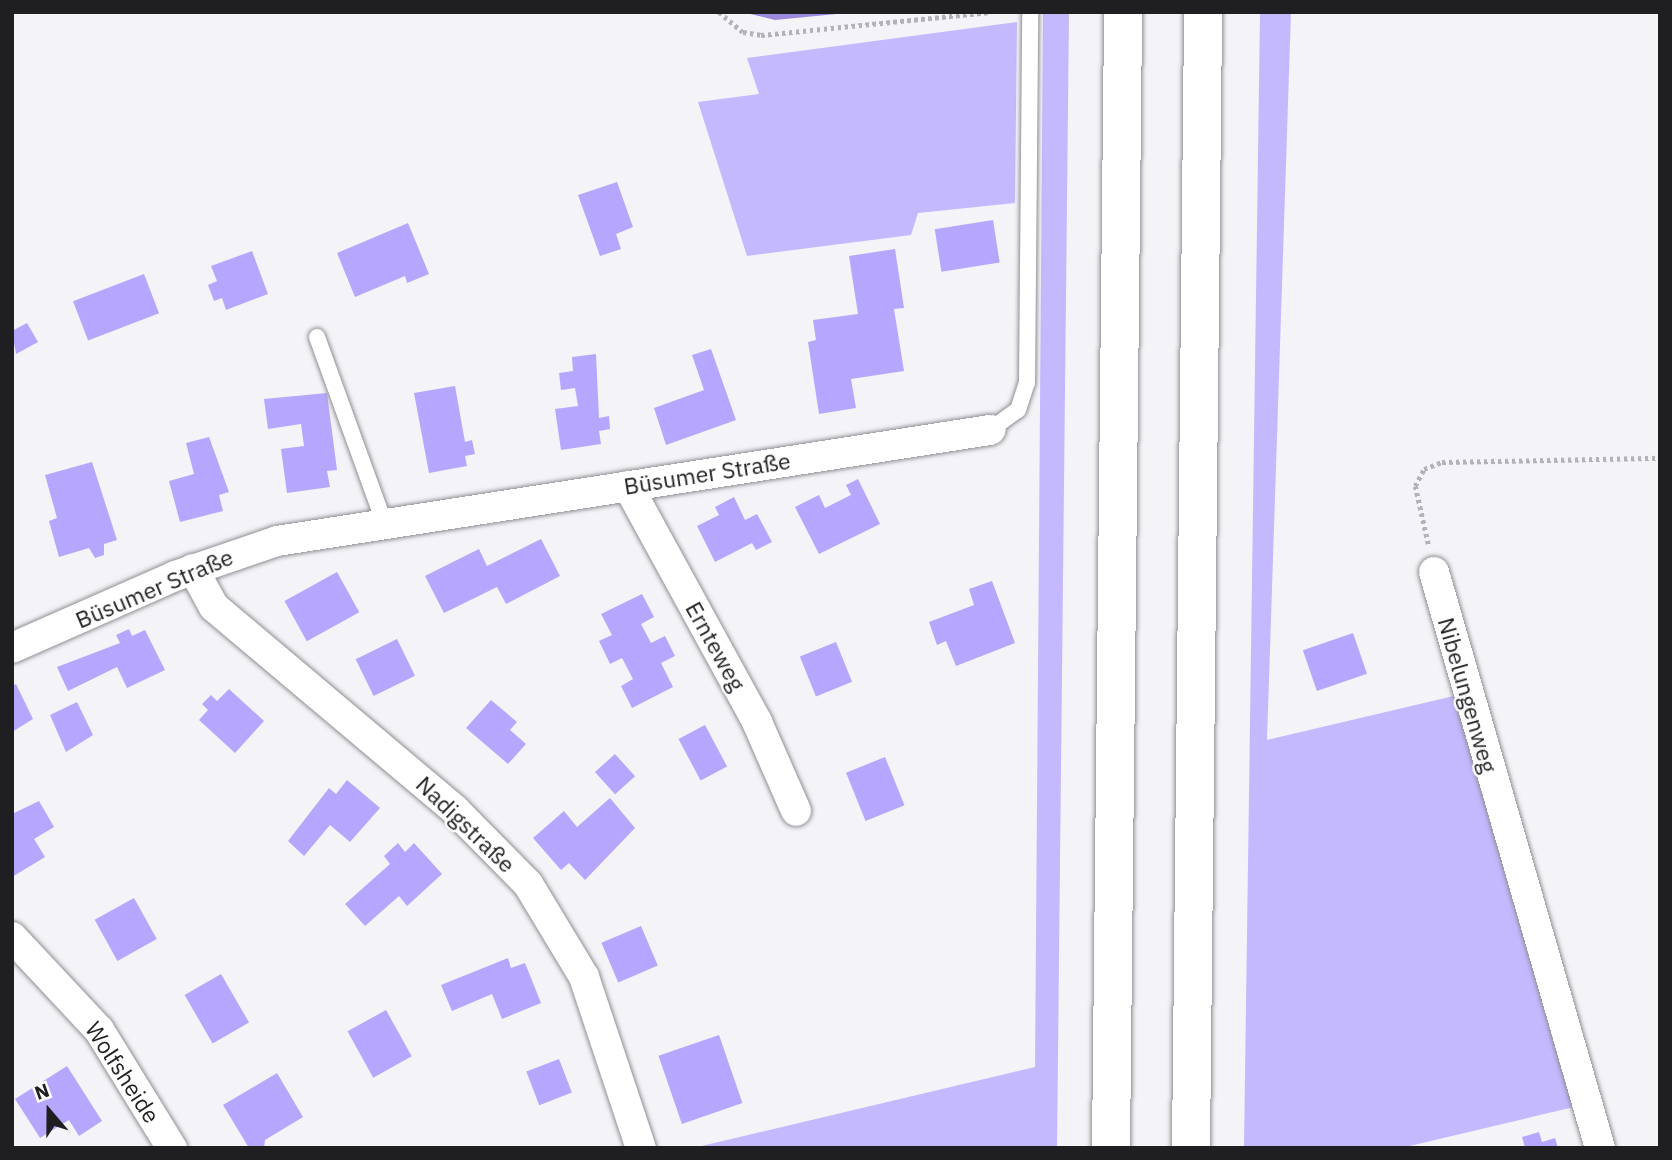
<!DOCTYPE html>
<meta charset="utf-8">
<style>
body{margin:0}
#map{position:relative;width:1672px;height:1160px;overflow:hidden;background:#f4f3f8;font-family:"IBM Plex Sans",sans-serif}
div>[style]{position:absolute}
[style*='--x']{left:calc(var(--x)*1px);top:calc(var(--y)*1px);width:calc(var(--w)*1px);rotate:calc(var(--a)*1deg)}
.green>*{inset:0;background:#c4b8ff}
.water>*{inset:0;background:#9b89de}
.building>*{inset:0;background:#b7a6fd;transform-origin:0 0}
.path>*{height:4.5px;margin-top:-2.25px;transform-origin:0;background:repeating-linear-gradient(90deg,#b3b2b6 0 3.5px,transparent 0 7px)}
.roads{filter:drop-shadow(0 0 2px #908f94) drop-shadow(0 0 2px #908f94)}
.service>*{height:16px;margin:-8px;padding:0 8px;transform-origin:8px;border-radius:8px;background:#fff}
.minor>*{height:30px;margin:-15px;padding:0 15px;transform-origin:15px;border-radius:15px;background:#fff}
.motorway>*{height:38px;margin:-19px;padding:0 19px;transform-origin:19px;border-radius:19px;background:#fff}
span{translate:-50% -50%;white-space:nowrap;text-align:center;line-height:1.15;-webkit-text-stroke:5px #fff;paint-order:stroke}
.street-label{font-size:23px;color:#1f1e20}
.frame{position:absolute;inset:0;border:14px solid #1f1e20;pointer-events:none}
.north{position:absolute;left:14px;top:1076px;width:70px;height:70px;-webkit-text-stroke:5px #fff;paint-order:stroke;rotate:340deg;font-size:19px;font-weight:700;line-height:28px;text-align:center;color:#1f1e20}
.north::after{content:'';display:block;margin:auto;width:24px;height:32px;background:#1f1e20;clip-path:polygon(50% 0,100% 100%,50% 72%,0 100%)}
</style>
<div id="map">
<div class="green">
<i style="clip-path:polygon(1043px 12px,1069px 12px,1057px 1148px,693px 1148px,1035px 1067px)"></i>
<i style="clip-path:polygon(1260px 12px,1291px 12px,1267px 740px,1458px 695px,1574px 1107px,1401px 1148px,1244px 1148px)"></i>
<i style="clip-path:polygon(1017px 22px,1015px 203px,918px 213px,911px 235px,747px 256px,698px 102px,759px 94px,747px 58px)"></i>
</div>
<div class="water">
<i style="clip-path:polygon(742px 12px,857px 12px,775px 20px)"></i>
</div>
<div class="building">
<i style="clip-path:polygon(617px 182px,633px 227px,616px 234px,621px 249px,600px 256px,578px 195px)"></i>
<i style="left:993px;top:220px;width:43px;height:59px;rotate:81deg"></i>
<i style="clip-path:polygon(408px 223px,429px 274px,407px 283px,405px 276px,355px 297px,337px 253px)"></i>
<i style="clip-path:polygon(895px 249px,904px 308px,894px 309px,904px 371px,851px 379px,856px 408px,819px 414px,808px 342px,816px 340px,813px 320px,858px 314px,849px 256px)"></i>
<i style="clip-path:polygon(252px 251px,268px 294px,226px 310px,222px 298px,214px 301px,208px 285px,217px 281px,211px 266px)"></i>
<i style="left:144px;top:274px;width:42px;height:76px;rotate:69deg"></i>
<i style="clip-path:polygon(27px 323px,38px 342px,16px 354px,12px 331px)"></i>
<i style="clip-path:polygon(711px 349px,736px 420px,666px 445px,654px 408px,704px 390px,692px 355px)"></i>
<i style="clip-path:polygon(596px 354px,599px 418px,609px 416px,610px 429px,599px 431px,601px 444px,561px 450px,555px 409px,578px 406px,575px 388px,561px 390px,559px 373px,573px 371px,572px 357px)"></i>
<i style="clip-path:polygon(455px 386px,465px 442px,472px 440px,475px 454px,465px 456px,467px 466px,429px 473px,414px 393px)"></i>
<i style="clip-path:polygon(327px 393px,337px 470px,327px 471px,330px 487px,287px 493px,281px 449px,304px 446px,301px 424px,268px 429px,264px 399px)"></i>
<i style="clip-path:polygon(209px 437px,229px 492px,219px 495px,223px 511px,180px 522px,169px 481px,194px 474px,186px 443px)"></i>
<i style="clip-path:polygon(92px 462px,117px 540px,104px 544px,104px 555px,95px 558px,89px 548px,59px 557px,49px 521px,57px 518px,45px 475px)"></i>
<i style="clip-path:polygon(858px 479px,880px 524px,819px 554px,795px 507px,819px 495px,825px 508px,851px 495px,846px 485px)"></i>
<i style="clip-path:polygon(734px 497px,745px 520px,757px 514px,772px 542px,756px 550px,752px 543px,715px 562px,697px 526px,719px 515px,715px 507px)"></i>
<i style="clip-path:polygon(541px 539px,560px 576px,506px 604px,497px 587px,444px 613px,425px 576px,479px 549px,487px 566px)"></i>
<i style="left:337px;top:572px;width:46px;height:60px;rotate:61deg"></i>
<i style="clip-path:polygon(992px 581px,1015px 643px,956px 666px,946px 641px,937px 645px,929px 622px,974px 605px,969px 589px)"></i>
<i style="clip-path:polygon(642px 594px,654px 617px,641px 624px,651px 643px,665px 636px,675px 656px,661px 663px,673px 687px,632px 708px,621px 686px,633px 679px,622px 658px,610px 664px,599px 641px,612px 635px,601px 614px)"></i>
<i style="clip-path:polygon(129px 629px,132px 636px,145px 630px,165px 670px,127px 688px,117px 667px,68px 691px,57px 667px,120px 643px,116px 635px)"></i>
<i style="left:1353px;top:633px;width:43px;height:53px;rotate:71deg"></i>
<i style="left:397px;top:639px;width:41px;height:46px;rotate:64deg"></i>
<i style="left:836px;top:642px;width:43px;height:39px;rotate:68deg"></i>
<i style="clip-path:polygon(16px 684px,33px 719px,12px 732px,12px 686px)"></i>
<i style="clip-path:polygon(229px 689px,264px 721px,235px 753px,199px 720px,208px 710px,202px 704px,211px 695px,217px 701px)"></i>
<i style="clip-path:polygon(491px 700px,517px 722px,510px 730px,526px 744px,508px 764px,466px 728px)"></i>
<i style="clip-path:polygon(77px 702px,93px 735px,66px 752px,50px 715px)"></i>
<i style="left:705px;top:725px;width:47px;height:30px;rotate:62deg"></i>
<i style="left:615px;top:754px;width:30px;height:27px;rotate:48deg"></i>
<i style="left:885px;top:757px;width:52px;height:42px;rotate:68deg"></i>
<i style="clip-path:polygon(347px 780px,380px 808px,350px 842px,330px 825px,304px 856px,288px 841px,329px 788px,336px 794px)"></i>
<i style="clip-path:polygon(610px 798px,635px 828px,585px 880px,569px 863px,561px 870px,533px 838px,564px 811px,577px 827px)"></i>
<i style="clip-path:polygon(39px 801px,54px 827px,34px 839px,45px 857px,12px 877px,12px 814px)"></i>
<i style="clip-path:polygon(398px 843px,405px 852px,414px 843px,442px 874px,407px 906px,399px 896px,365px 926px,345px 904px,390px 864px,384px 856px)"></i>
<i style="left:134px;top:898px;width:47px;height:45px;rotate:61deg"></i>
<i style="left:641px;top:926px;width:43px;height:43px;rotate:67deg"></i>
<i style="clip-path:polygon(508px 958px,511px 968px,525px 963px,541px 1003px,502px 1019px,492px 994px,452px 1011px,441px 985px)"></i>
<i style="left:221px;top:974px;width:56px;height:42px;rotate:60deg"></i>
<i style="left:386px;top:1010px;width:53px;height:44px;rotate:61deg"></i>
<i style="left:719px;top:1035px;width:72px;height:64px;rotate:71deg"></i>
<i style="left:559px;top:1059px;width:36px;height:35px;rotate:69deg"></i>
<i style="clip-path:polygon(67px 1066px,102px 1121px,79px 1136px,69px 1120px,40px 1138px,15px 1099px)"></i>
<i style="clip-path:polygon(277px 1073px,303px 1117px,265px 1140px,264px 1148px,249px 1148px,223px 1105px)"></i>
<i style="clip-path:polygon(1539px 1132px,1542px 1142px,1555px 1138px,1558px 1148px,1525px 1148px,1522px 1137px)"></i>
</div>
<div class="path">
<i style="--x:719;--y:12;--w:31;--a:40"></i>
<i style="--x:743;--y:32;--w:18;--a:9"></i>
<i style="--x:761;--y:35;--w:231;--a:-5.7"></i>
<i style="--x:1428;--y:544;--w:59;--a:-102.6"></i>
<i style="--x:1415;--y:486;--w:19;--a:-62"></i>
<i style="--x:1424;--y:469;--w:19;--a:-21"></i>
<i style="--x:1442;--y:462;--w:218;--a:-1.1"></i>
</div>
<div class="roads">
<div class="service">
<i style="--x:317;--y:337;--w:197;--a:70.1"></i>
<i style="--x:990;--y:430;--w:34;--a:-36"></i>
<i style="--x:1018;--y:410;--w:28;--a:-72"></i>
<i style="--x:1027;--y:383;--w:371;--a:-89.5"></i>
</div>
<div class="minor">
<i style="--x:628;--y:486;--w:269;--a:61.3"></i>
<i style="--x:757;--y:722;--w:97;--a:66.3"></i>
<i style="--x:193;--y:569;--w:43;--a:61.1"></i>
<i style="--x:214;--y:607;--w:315;--a:40.1"></i>
<i style="--x:455;--y:810;--w:104;--a:45.4"></i>
<i style="--x:528;--y:884;--w:109;--a:58.9"></i>
<i style="--x:584;--y:977;--w:180;--a:71.6"></i>
<i style="--x:1434;--y:572;--w:599;--a:73.92"></i>
<i style="--x:12;--y:648;--w:178;--a:-23.8"></i>
<i style="--x:175;--y:576;--w:108;--a:-18.9"></i>
<i style="--x:277;--y:541;--w:722;--a:-8.85"></i>
<i style="--x:12;--y:937;--w:127;--a:46.9"></i>
<i style="--x:99;--y:1030;--w:139;--a:58.3"></i>
</div>
<div class="motorway">
<i style="--x:1111;--y:1148;--w:1136;--a:-89.39"></i>
<i style="--x:1191;--y:1148;--w:1136;--a:-89.39"></i>
</div>
</div>
<div class="street-label">
<span style="left:707px;top:473px;rotate:-9deg">Büsumer Straße</span>
<span style="left:154px;top:588px;rotate:-23deg">Büsumer Straße</span>
<span style="left:716px;top:646px;rotate:61deg">Ernteweg</span>
<span style="left:1468px;top:695px;rotate:74deg">Nibelungenweg</span>
<span style="left:466px;top:824px;rotate:44deg">Nadigstraße</span>
<span style="left:123px;top:1072px;rotate:57deg">Wolfsheide</span>
</div>
<div class="frame"></div>
<div class="north">N</div>
</div>
